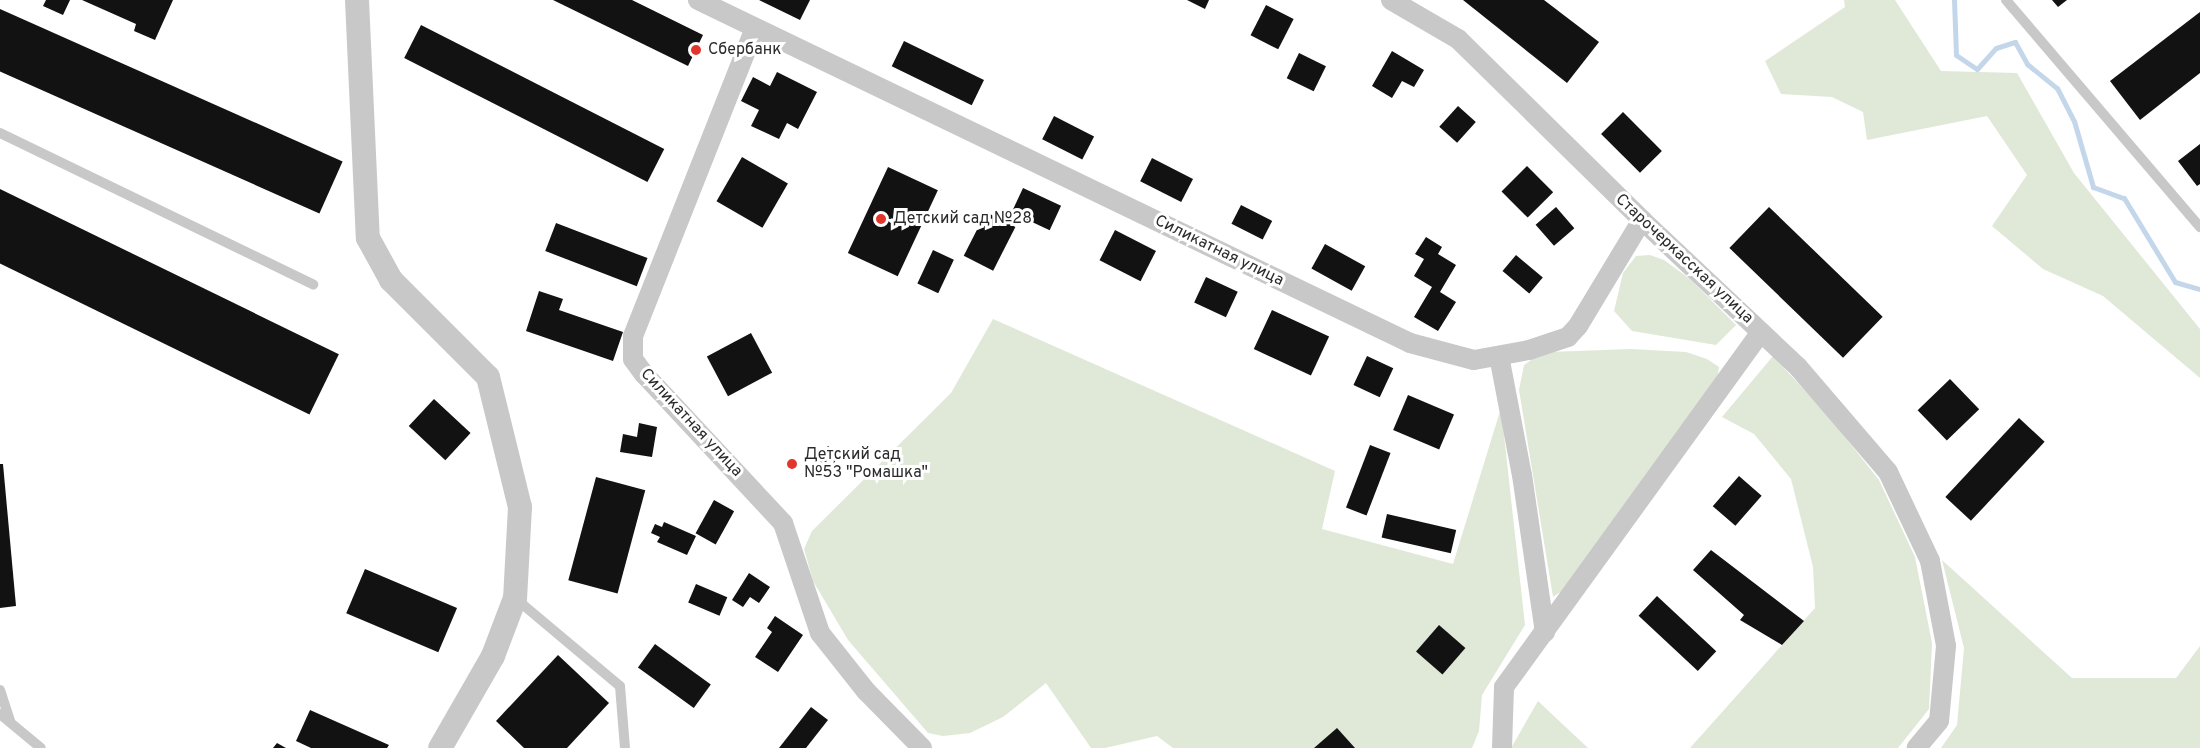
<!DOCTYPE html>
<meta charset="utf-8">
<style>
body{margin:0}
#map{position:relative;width:2200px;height:748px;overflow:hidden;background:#fff;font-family:Overpass,sans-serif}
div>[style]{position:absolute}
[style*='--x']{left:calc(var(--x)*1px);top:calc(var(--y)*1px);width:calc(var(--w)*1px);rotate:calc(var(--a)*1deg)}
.green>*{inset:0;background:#e0e9d8}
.stream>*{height:5px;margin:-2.5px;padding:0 2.5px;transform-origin:2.5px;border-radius:2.5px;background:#c4d7ea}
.building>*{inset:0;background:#121212;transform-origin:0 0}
.service>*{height:10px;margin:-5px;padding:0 5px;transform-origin:5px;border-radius:5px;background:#c8c8c8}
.minor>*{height:20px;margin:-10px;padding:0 10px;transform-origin:10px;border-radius:10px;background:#c8c8c8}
.tertiary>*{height:24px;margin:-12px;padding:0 12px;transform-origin:12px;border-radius:12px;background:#c8c8c8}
.dots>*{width:16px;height:16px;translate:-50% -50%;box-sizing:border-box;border:3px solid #fff;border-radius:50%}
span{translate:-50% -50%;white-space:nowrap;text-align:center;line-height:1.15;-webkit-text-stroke:6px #fff;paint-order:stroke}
.poi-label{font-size:16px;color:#2b2b2b}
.left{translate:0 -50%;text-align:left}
.street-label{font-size:16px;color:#2b2b2b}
</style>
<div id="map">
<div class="green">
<i style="clip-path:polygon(1844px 0,1895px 0,1941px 71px,2017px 73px,2074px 173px,2200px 329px,2200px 378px,2103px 296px,2043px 269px,1992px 226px,2027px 175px,1987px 116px,1867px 140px,1863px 112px,1832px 97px,1781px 94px,1765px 61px,1845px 7px)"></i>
<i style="clip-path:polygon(1650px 255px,1664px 260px,1690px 279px,1736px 325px,1716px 345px,1632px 331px,1614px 311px,1623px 273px,1636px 256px)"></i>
<i style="clip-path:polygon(993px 319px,1335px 471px,1322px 529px,1453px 564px,1501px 408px,1525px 625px,1482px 695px,1479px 731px,1472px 748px,1173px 748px,1157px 736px,1105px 748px,1091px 748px,1046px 683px,1003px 717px,970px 733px,943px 736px,928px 733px,848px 640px,813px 581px,804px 549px,812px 531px,951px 393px)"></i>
<i style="clip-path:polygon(1631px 349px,1686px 352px,1707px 359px,1719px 367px,1717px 380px,1562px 591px,1553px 597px,1519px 390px,1524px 365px,1534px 358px,1549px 352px)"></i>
<i style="clip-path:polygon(1773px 356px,1826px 413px,1879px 480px,1915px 557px,1932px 643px,1929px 709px,1898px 748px,1690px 748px,1815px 608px,1813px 567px,1791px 479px,1754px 434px,1722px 417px)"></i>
<i style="clip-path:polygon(1942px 560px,2072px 678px,2176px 678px,2200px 646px,2200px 748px,1941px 748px,1957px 725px,1964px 648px)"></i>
<i style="clip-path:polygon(1538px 701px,1588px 748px,1511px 748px)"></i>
</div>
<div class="stream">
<i style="--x:1954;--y:0;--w:55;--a:87.9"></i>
<i style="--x:1956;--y:55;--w:25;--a:34"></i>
<i style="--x:1977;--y:69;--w:28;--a:-48"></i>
<i style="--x:1996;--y:48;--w:20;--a:-18"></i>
<i style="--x:2015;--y:42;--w:25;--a:61"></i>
<i style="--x:2027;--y:64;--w:38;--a:39"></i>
<i style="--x:2057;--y:88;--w:37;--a:63"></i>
<i style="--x:2074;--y:121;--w:69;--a:73.9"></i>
<i style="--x:2093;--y:187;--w:33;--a:20"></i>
<i style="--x:2124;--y:198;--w:98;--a:58.7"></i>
<i style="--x:2175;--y:282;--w:26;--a:16"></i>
</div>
<div class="building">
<i style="clip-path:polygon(46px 0,70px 0,63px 15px,43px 6px)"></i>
<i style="clip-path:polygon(82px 0,173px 0,155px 40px,134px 31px,136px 24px)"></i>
<i style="clip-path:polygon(553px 0,632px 0,703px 35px,688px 66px)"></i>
<i style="clip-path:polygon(759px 0,810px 0,800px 20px)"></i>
<i style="clip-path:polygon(1187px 0,1209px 0,1205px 9px)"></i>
<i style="clip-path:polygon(1463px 0,1544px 0,1599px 42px,1567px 83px)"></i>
<i style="clip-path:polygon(2052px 0,2067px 0,2058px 7px)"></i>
<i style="left:1266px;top:5px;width:31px;height:34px;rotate:27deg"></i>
<i style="left:0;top:9px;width:375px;height:57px;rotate:24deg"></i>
<i style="clip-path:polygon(2200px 12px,2200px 73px,2140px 120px,2110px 81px)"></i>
<i style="left:421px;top:25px;width:273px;height:37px;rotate:27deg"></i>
<i style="left:904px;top:41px;width:89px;height:28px;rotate:26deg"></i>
<i style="clip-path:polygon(1392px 51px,1424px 70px,1414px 87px,1402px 81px,1392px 98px,1372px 86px)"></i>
<i style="left:1299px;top:53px;width:30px;height:28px;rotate:26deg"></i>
<i style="clip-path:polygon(777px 72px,817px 92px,798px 129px,787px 123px,779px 139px,751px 126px,759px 110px,741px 101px,753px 77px,770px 86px)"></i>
<i style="left:1458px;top:106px;width:24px;height:28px;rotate:42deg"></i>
<i style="left:1623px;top:112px;width:55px;height:31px;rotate:45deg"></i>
<i style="left:1054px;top:116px;width:45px;height:26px;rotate:27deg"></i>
<i style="clip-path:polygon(2200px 144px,2200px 184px,2197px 186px,2178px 161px)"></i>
<i style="left:742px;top:157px;width:53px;height:51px;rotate:30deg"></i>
<i style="left:1152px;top:158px;width:46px;height:26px;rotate:27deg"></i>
<i style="left:1527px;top:166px;width:37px;height:36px;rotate:45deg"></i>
<i style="left:888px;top:167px;width:55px;height:95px;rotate:25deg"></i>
<i style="left:1023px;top:188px;width:42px;height:27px;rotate:25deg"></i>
<i style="left:0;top:189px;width:377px;height:67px;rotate:26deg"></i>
<i style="left:1241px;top:205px;width:35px;height:21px;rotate:27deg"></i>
<i style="left:1556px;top:207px;width:28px;height:27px;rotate:49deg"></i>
<i style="left:1769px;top:207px;width:158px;height:57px;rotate:44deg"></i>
<i style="left:986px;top:212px;width:33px;height:49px;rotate:27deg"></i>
<i style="left:556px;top:223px;width:98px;height:30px;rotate:21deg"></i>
<i style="left:1115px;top:230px;width:46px;height:34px;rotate:27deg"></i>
<i style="clip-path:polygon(1426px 237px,1442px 247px,1438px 254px,1456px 265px,1440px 292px,1456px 302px,1438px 331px,1414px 317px,1432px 287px,1414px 276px,1424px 259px,1415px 254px)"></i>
<i style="left:1325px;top:244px;width:46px;height:28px;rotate:29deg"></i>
<i style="left:933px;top:250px;width:23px;height:37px;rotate:25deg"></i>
<i style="left:1516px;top:255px;width:35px;height:21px;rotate:40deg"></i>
<i style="left:1206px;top:277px;width:35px;height:28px;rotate:25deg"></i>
<i style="clip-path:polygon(539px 291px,563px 299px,559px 310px,623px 332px,613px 361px,526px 331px)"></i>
<i style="left:1272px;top:310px;width:63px;height:43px;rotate:25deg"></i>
<i style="left:751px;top:333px;width:45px;height:50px;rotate:62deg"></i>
<i style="left:1367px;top:356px;width:29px;height:32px;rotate:25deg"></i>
<i style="left:1950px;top:379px;width:42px;height:45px;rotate:46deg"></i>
<i style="left:1408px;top:395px;width:50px;height:38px;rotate:23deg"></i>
<i style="left:434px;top:399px;width:50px;height:37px;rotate:43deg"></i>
<i style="left:2019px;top:418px;width:35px;height:108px;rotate:43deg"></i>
<i style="clip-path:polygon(639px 423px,657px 427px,652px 457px,620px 452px,623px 434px,637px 437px)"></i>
<i style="left:1370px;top:445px;width:22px;height:67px;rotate:21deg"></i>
<i style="left:828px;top:446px;width:15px;height:17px;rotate:37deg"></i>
<i style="clip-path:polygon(0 464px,3px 464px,16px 606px,0 608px)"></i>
<i style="left:1739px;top:476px;width:30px;height:40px;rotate:41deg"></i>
<i style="left:596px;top:477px;width:51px;height:107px;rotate:15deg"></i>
<i style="left:714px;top:500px;width:23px;height:38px;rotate:29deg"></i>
<i style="left:1387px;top:514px;width:71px;height:24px;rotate:13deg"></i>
<i style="clip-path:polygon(664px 522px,696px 536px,687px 555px,657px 542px,660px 537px,651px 533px,655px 524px,662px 527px)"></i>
<i style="clip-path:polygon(1711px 550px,1804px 621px,1782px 645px,1740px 620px,1744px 615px,1693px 570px)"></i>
<i style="left:365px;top:569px;width:100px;height:48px;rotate:23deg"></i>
<i style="clip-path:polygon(749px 573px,770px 587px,759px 603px,750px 597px,743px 607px,732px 600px)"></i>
<i style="left:696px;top:584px;width:34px;height:20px;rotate:23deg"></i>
<i style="left:1657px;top:596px;width:81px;height:27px;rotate:43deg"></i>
<i style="clip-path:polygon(775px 616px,803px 635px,778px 672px,755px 657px,772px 632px,767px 628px)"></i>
<i style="left:1439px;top:625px;width:35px;height:35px;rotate:41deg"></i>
<i style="left:655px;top:644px;width:69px;height:29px;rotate:36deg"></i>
<i style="clip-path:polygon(558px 655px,609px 703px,567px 748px,524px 748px,496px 721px)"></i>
<i style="clip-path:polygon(811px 707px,828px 720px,806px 748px,779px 748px)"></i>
<i style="clip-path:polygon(310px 710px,389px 745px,387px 748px,311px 748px,296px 741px)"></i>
<i style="clip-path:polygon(1337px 728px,1355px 748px,1314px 748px)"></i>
<i style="clip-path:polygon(277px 743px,286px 748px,273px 748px)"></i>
</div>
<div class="service">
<i style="--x:2006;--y:0;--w:299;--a:49.5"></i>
<i style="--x:0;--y:133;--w:348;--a:25.8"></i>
<i style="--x:515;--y:598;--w:137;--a:40"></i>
<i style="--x:620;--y:686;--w:62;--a:85.4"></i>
<i style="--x:0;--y:690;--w:33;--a:72"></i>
<i style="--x:0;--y:714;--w:53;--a:39.7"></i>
</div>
<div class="minor">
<i style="--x:698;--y:0;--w:790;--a:25.72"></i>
<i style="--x:1410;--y:343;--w:66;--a:14.9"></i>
<i style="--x:1474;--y:360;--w:56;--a:-10.3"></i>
<i style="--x:1529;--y:350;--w:41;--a:-18.4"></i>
<i style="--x:1568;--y:337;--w:15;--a:-48"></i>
<i style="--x:1578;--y:326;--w:124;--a:-58.9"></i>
<i style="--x:1391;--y:0;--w:78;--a:30.2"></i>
<i style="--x:1458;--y:39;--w:258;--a:44.5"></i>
<i style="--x:1642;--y:220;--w:214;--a:43.3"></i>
<i style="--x:1798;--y:367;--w:138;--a:49.4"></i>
<i style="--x:1888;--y:472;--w:98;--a:64.7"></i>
<i style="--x:1930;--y:561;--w:86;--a:79.3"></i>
<i style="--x:1946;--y:646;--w:75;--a:95.3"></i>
<i style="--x:1939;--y:721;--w:35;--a:130"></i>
<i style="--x:755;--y:28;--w:331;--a:111.6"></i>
<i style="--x:633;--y:336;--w:23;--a:90"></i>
<i style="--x:633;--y:359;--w:19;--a:54"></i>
<i style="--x:644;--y:374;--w:204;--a:47"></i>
<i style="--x:783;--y:523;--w:116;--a:71.4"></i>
<i style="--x:820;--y:633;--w:74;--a:51.6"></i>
<i style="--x:866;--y:691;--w:80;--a:45.5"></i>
<i style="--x:1499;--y:356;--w:121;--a:79.1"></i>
<i style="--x:1522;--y:475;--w:159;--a:81.7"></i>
<i style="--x:1502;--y:748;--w:61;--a:-88.1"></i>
<i style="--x:1504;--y:687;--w:438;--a:-54.1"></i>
</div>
<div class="tertiary">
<i style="--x:357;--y:0;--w:238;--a:87.4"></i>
<i style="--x:368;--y:238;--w:48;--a:61.3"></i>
<i style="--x:391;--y:280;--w:137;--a:45"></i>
<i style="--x:488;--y:377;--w:134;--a:76.2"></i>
<i style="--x:520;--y:507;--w:91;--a:93.1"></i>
<i style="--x:515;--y:598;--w:62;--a:110.8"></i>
<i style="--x:493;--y:656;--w:106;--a:119.9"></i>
</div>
<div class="dots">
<i style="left:696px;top:50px;background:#e2362d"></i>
<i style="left:881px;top:219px;background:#e2362d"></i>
<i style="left:792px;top:464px;background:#e2362d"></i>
</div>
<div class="poi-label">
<span class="left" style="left:708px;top:50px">Сбербанк</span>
<span class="left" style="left:893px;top:219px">Детский сад №28</span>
<span class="left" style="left:804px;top:464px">Детский сад<br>№53 "Ромашка"</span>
</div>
<div class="street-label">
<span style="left:1219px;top:251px;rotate:26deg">Силикатная улица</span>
<span style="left:1684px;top:259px;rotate:43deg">Старочеркасская улица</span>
<span style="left:691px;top:423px;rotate:47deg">Силикатная улица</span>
</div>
</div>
